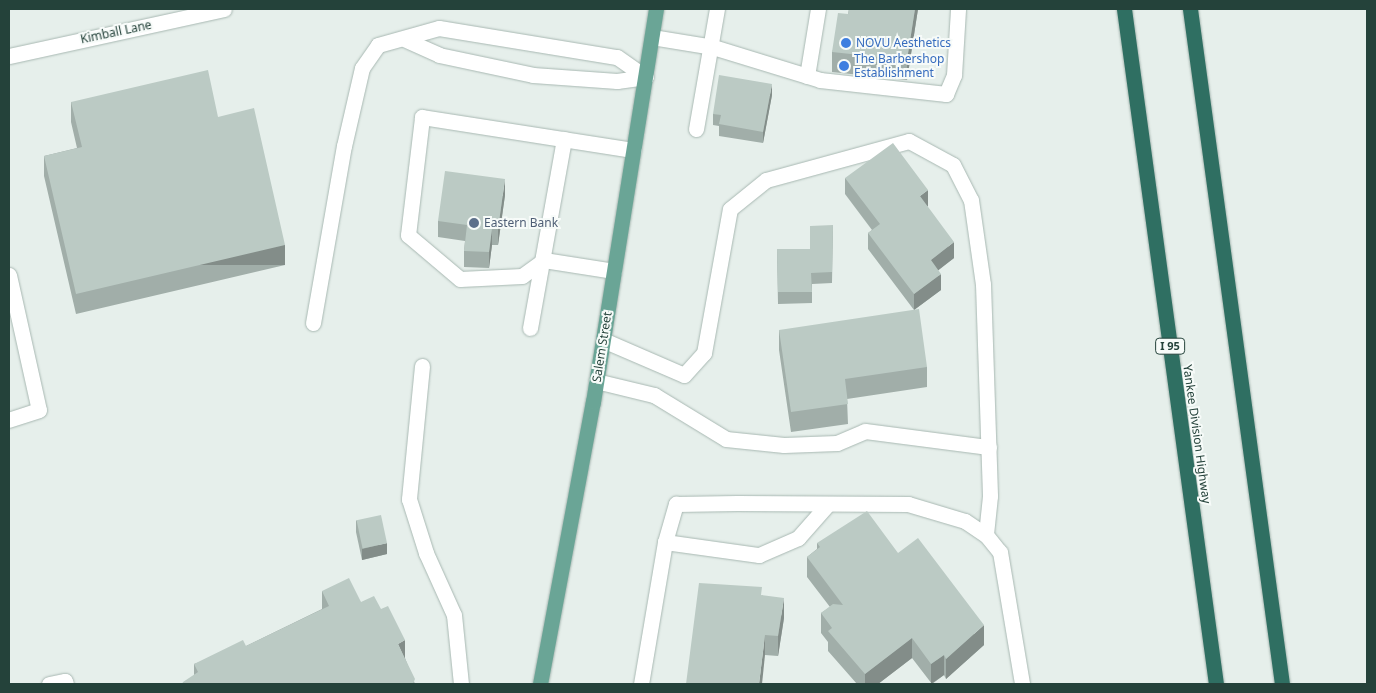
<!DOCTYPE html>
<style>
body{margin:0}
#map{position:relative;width:1376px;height:693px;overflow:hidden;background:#e6efeb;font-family:"Noto Sans",sans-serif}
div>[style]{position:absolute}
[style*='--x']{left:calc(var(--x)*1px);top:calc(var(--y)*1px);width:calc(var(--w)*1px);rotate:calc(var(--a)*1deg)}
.roads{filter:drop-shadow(0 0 1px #a8b8b2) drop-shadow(0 0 1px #a8b8b2)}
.minor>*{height:15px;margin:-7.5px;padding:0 7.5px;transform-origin:7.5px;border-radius:7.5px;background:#fff}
.major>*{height:15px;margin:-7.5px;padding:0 7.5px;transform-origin:7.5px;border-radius:7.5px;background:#6aa596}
.highway>*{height:15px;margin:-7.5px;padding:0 7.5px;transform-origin:7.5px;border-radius:7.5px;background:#2f6f62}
.wall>*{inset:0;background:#a1aea9}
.shaded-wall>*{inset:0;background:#838d89;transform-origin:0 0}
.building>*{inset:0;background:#bbcac4;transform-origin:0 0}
.dots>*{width:14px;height:14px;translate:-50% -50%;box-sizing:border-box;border:2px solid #f7fbf9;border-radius:50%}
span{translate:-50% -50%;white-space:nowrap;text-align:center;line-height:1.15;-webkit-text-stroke:4px #f7fbf9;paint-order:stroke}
.shield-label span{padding:1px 4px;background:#f7fbf9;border:1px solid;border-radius:4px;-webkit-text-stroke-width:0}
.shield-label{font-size:11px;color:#24423a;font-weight:700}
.street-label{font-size:12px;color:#24423a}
.shop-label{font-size:12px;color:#366cbe}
.left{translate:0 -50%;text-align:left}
.service-label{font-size:12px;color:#4e5e75}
.frame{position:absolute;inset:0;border:10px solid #24423a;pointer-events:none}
</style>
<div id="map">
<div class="roads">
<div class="minor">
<i style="--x:652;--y:37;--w:62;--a:9.3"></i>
<i style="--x:713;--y:47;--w:112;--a:17.1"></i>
<i style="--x:820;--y:80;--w:127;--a:6.3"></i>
<i style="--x:946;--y:94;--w:21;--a:-67"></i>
<i style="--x:954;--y:75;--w:66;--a:-86.5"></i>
<i style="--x:406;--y:40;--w:36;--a:24"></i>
<i style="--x:439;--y:55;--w:96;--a:12"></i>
<i style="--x:533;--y:75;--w:84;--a:4.1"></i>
<i style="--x:617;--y:81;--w:29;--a:-8"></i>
<i style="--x:9;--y:56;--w:220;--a:-12.3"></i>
<i style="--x:807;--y:76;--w:68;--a:-80.7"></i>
<i style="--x:696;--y:129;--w:122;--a:-80.1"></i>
<i style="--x:614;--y:271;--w:71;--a:-171.1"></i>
<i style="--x:544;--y:260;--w:27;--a:144"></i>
<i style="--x:522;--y:276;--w:62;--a:177.2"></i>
<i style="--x:460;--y:279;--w:68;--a:-139.8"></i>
<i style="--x:408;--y:235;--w:119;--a:-83.2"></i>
<i style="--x:422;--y:117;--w:214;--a:8.9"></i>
<i style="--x:9;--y:275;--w:138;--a:77.5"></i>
<i style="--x:39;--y:410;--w:32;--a:162"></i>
<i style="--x:313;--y:323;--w:180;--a:-80.1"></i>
<i style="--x:344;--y:146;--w:80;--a:-77"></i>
<i style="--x:362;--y:68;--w:28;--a:-55"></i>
<i style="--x:378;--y:45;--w:63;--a:-15.6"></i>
<i style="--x:439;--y:28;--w:180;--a:9.3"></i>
<i style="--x:617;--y:57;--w:35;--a:35"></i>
<i style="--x:530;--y:328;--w:192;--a:-79.8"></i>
<i style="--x:603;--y:340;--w:88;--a:23.4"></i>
<i style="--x:684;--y:375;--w:30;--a:-48"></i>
<i style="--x:704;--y:353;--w:146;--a:-79.8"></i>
<i style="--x:730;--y:209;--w:46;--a:-38.9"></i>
<i style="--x:766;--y:180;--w:148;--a:-15.3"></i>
<i style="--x:909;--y:141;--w:50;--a:28.6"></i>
<i style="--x:953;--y:165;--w:39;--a:63"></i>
<i style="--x:971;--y:200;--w:85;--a:81.9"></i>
<i style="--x:983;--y:284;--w:212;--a:88.1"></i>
<i style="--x:990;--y:496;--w:39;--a:96"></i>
<i style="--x:422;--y:366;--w:134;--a:95.6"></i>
<i style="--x:409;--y:499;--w:57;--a:72.5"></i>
<i style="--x:426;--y:553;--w:68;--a:65.7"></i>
<i style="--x:454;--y:615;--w:69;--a:84.2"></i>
<i style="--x:596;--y:381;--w:60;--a:13.6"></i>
<i style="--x:654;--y:395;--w:84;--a:31.4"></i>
<i style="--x:726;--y:439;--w:58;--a:5.9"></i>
<i style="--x:784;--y:445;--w:53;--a:-2.2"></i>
<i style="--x:837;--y:443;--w:30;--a:-23"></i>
<i style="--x:865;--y:431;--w:125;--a:7.4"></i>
<i style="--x:665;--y:542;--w:95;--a:7.9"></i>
<i style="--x:759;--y:555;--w:43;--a:-23.6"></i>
<i style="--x:798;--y:538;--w:45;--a:-48.6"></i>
<i style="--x:49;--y:684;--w:16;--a:-11"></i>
<i style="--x:65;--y:681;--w:3;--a:72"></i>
<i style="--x:641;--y:684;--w:144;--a:-80.4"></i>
<i style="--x:665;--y:542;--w:40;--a:-74"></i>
<i style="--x:676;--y:504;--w:61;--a:-0.9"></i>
<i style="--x:737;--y:503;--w:171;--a:0.3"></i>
<i style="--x:908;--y:504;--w:59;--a:16.6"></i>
<i style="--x:965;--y:521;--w:25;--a:34"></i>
<i style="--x:986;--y:535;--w:22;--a:51"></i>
<i style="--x:1000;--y:552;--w:134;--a:80.5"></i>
</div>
<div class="major">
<i style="--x:540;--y:684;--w:287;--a:-79.4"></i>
<i style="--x:593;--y:402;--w:398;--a:-80.9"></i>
</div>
<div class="highway">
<i style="--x:1124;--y:9;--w:681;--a:82.24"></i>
<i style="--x:1190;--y:9;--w:681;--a:82.24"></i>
</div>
</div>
<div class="wall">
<i style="clip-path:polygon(849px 9px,918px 9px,907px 80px,832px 72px,832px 52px,848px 14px)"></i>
<i style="clip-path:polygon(772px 95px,763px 143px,719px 136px,719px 126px,713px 125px,713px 114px)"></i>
<i style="clip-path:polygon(71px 102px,218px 117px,285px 265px,76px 314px,44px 176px,44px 156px,77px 148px,71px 122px)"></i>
<i style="clip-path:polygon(845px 178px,928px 206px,927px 206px,954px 258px,938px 270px,941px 290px,914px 310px,868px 249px,868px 233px,872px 230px,845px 194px)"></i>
<i style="clip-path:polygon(505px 195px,498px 245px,492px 245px,489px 268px,464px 267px,464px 251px,465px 241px,438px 237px,438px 221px)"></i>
<i style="clip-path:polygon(833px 225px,832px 283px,812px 284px,812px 303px,778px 304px,777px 249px,810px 249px)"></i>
<i style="clip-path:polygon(779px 330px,927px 367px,927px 387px,847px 399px,848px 424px,791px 432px,779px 350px)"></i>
<i style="clip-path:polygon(356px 520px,387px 554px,362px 560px,356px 532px)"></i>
<i style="clip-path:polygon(817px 543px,898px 553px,984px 645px,946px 679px,944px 675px,932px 684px,912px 658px,878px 684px,857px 684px,828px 651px,828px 642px,821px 633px,821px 613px,830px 607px,807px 577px,807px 557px,817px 549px)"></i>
<i style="clip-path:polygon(322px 591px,361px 602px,405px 658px,415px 684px,194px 675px,194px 664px,246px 646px,322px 609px)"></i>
<i style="clip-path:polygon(762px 595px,784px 618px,778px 656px,765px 655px)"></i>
</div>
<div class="shaded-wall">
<i style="clip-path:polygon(915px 9px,918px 9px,907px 80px,907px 60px)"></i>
<i style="clip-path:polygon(772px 84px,772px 95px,763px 143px,763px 132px)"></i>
<i style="clip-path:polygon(505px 179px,505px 195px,498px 245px,498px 229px)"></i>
<i style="clip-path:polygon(928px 190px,928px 206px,920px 212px,920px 196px)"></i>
<i style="clip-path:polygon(492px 229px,492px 245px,489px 268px,489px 252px)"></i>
<i style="clip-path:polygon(954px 242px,954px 258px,931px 276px,931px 260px)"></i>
<i style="left:285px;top:245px;width:20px;height:215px;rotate:90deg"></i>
<i style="clip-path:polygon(941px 274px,941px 290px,914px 310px,914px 294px)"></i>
<i style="clip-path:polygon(387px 543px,387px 554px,362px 560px,362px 549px)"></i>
<i style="clip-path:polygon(784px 598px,784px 618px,778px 656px,778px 636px)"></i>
<i style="clip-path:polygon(984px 625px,984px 645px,946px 679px,946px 659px)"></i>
<i style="clip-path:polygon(765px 635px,765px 655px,762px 684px,759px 684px)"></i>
<i style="clip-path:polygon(912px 638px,912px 658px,878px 684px,865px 684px,865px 674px)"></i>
<i style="clip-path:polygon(405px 640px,405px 660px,398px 644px)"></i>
<i style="clip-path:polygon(944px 655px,944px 675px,931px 684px,931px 664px)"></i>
</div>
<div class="building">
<i style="clip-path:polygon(849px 9px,915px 9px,907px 60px,832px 52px,838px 13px,848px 14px)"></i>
<i style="clip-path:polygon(208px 70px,218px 117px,254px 108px,285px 245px,76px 294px,44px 156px,82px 147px,71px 102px)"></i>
<i style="clip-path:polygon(719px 75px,772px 84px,763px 132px,719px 124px,721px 115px,713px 114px)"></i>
<i style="clip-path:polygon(893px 143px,928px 190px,920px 196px,954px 242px,931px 260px,941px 274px,914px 294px,868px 233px,880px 224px,845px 178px)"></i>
<i style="clip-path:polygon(445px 171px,505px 179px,498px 229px,492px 229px,489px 252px,464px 251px,467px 225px,438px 221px)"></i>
<i style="clip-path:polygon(833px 225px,832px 272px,811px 273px,812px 292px,778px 292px,777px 249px,810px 249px,810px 226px)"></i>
<i style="clip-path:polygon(919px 309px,927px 367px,845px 379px,848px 404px,791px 412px,779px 330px)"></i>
<i style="clip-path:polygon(867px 511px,898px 553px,918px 538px,984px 625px,946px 659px,944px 655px,931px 664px,912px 638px,865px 674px,828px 631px,832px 628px,821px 613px,833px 604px,843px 605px,807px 557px,820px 547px,817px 543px)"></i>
<i style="left:381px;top:515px;width:29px;height:25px;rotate:78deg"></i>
<i style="clip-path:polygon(349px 578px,361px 602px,374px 596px,381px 609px,388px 606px,405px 640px,398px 644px,415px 679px,413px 684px,182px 684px,183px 682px,198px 672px,194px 664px,243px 640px,246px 646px,329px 606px,322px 591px)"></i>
<i style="clip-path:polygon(699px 583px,762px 587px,761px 595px,784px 598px,778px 636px,765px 635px,759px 684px,686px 684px)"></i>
</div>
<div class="dots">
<i style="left:846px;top:43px;background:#3f7fe0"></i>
<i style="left:844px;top:66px;background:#3f7fe0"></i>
<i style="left:474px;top:223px;background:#5c6f8a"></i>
</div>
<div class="shield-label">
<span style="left:1170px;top:346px">I 95</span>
</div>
<div class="street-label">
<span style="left:116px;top:32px;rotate:-12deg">Kimball Lane</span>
<span style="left:602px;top:347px;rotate:-81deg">Salem Street</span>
<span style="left:1197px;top:434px;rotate:82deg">Yankee Division Highway</span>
</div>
<div class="shop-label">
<span class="left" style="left:856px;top:43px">NOVU Aesthetics</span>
<span class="left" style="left:854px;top:66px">The Barbershop<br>Establishment</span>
</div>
<div class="service-label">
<span class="left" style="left:484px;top:223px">Eastern Bank</span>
</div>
<div class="frame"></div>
</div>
